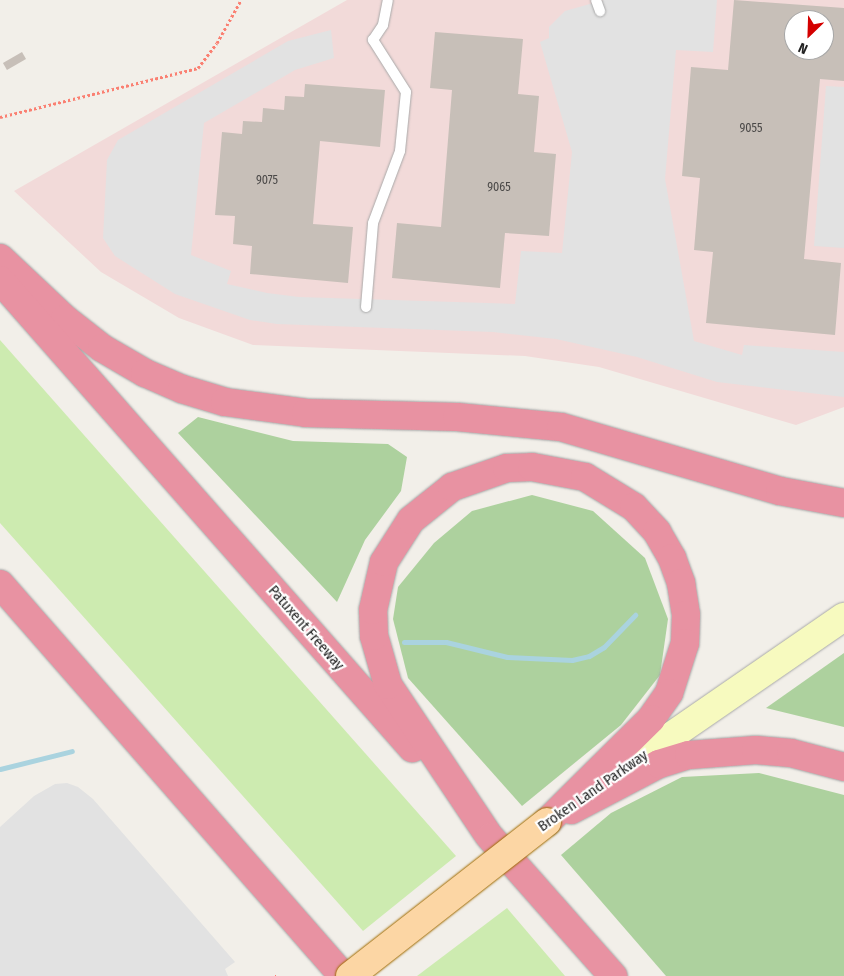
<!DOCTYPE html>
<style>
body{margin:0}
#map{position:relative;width:844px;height:976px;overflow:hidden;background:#f2efe9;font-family:"Fira Sans Condensed",sans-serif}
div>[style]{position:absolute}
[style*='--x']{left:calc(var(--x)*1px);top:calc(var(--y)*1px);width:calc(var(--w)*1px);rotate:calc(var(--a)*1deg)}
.commercial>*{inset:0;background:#f2dad9}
.grass>*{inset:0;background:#cdebb0}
.forest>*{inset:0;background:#add19e}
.parking>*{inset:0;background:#e2e2e2}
.stream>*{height:5px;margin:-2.5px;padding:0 2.5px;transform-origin:2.5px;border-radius:2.5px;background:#aad3df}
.building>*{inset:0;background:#c7bfb8;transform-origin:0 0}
.path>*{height:3px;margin-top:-1.5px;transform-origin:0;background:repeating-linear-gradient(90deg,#fa8072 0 2.5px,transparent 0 5px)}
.roads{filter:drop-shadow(0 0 1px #a9a9a9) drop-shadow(0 0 1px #a9a9a9)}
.lane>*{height:10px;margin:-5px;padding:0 5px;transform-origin:5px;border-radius:5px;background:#fff}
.secondary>*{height:28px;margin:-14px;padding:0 14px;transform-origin:14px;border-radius:14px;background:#f7fabf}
.highway>*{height:28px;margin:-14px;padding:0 14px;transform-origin:14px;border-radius:14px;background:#e892a2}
.bridges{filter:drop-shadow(0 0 1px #a06b00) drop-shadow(0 0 1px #a06b00)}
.primary-bridge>*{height:28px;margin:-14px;padding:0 14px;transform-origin:14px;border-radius:14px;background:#fcd6a4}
span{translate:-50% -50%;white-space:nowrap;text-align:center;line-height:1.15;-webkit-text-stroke:4.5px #fff;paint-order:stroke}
.number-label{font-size:12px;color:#4b4948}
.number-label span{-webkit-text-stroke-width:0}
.street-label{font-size:15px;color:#222}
.north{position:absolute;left:784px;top:10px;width:50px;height:50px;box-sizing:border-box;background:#fff;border:1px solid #a7a7a7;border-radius:50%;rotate:204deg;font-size:14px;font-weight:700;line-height:20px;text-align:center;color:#222}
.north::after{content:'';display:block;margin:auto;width:18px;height:22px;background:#d40000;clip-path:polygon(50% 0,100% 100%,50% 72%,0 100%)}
</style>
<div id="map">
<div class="commercial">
<i style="clip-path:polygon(evenodd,347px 0,844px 0,844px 407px,796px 425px,599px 367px,525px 356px,253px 345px,179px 318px,101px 272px,14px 191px,347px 0,794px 20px,824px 20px,824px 50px,794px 50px,794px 20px)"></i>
</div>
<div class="grass">
<i style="clip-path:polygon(0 340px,456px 856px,363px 931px,0 523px)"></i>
<i style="clip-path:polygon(507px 908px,565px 976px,417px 976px)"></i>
</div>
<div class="forest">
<i style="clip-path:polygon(198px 417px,293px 441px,388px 444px,407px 457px,401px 491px,365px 540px,337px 602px,178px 433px)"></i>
<i style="clip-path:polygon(532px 495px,593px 511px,645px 558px,668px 619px,660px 675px,621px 725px,522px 806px,408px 678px,393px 619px,398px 587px,434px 543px,472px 511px)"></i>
<i style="clip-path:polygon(844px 653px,844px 727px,766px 708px)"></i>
<i style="clip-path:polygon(759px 773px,844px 795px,844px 976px,666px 976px,561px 855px,611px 813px,682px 777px)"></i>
</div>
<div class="parking">
<i style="clip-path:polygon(604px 0,717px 0,713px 52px,676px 50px,665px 179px,694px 341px,742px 355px,744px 345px,844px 352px,844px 397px,717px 382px,637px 357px,556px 339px,493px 332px,277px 324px,250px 320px,175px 294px,115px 256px,103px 238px,107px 160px,118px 140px,288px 41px,331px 30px,334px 58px,295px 70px,204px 123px,191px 255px,231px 271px,227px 284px,267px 293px,299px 297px,515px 304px,521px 251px,562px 253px,572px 152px,540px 42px,549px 38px,549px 27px,565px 11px)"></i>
<i style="clip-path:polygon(826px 86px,844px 87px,844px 248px,814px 246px)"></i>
<i style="clip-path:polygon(67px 783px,78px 787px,93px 799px,235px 962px,225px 969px,228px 976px,0 976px,0 827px,34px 796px,55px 784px)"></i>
</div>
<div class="stream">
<i style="--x:404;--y:642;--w:42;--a:0"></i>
<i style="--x:446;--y:642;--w:63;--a:13.8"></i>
<i style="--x:507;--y:657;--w:65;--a:2.6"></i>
<i style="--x:572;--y:660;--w:17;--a:-13"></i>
<i style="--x:589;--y:656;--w:17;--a:-31"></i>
<i style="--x:604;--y:647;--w:45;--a:-45.9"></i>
<i style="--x:0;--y:769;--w:74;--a:-14"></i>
</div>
<div class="building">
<i style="clip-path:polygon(evenodd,734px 0,844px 8px,844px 81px,820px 79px,804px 259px,841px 263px,835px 335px,706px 323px,713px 252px,694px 250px,700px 178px,682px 176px,691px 67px,728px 70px,734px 0,794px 20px,824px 20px,824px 50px,794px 50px,794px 20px)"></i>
<i style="clip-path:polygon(435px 32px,523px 39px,518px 94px,539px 96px,534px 152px,556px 154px,549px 236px,505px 233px,500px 288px,392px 278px,397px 223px,441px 227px,452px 90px,430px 88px)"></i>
<i style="left:22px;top:52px;width:8px;height:22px;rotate:60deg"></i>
<i style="clip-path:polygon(305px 84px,385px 90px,380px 147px,320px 141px,313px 224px,353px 227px,348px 283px,250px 274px,252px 246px,233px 244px,235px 216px,215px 215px,222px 132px,242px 134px,243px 121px,262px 122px,263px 108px,284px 110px,285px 96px,304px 97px)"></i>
</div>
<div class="path">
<i style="--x:0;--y:117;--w:204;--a:-13.9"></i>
<i style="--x:198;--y:68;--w:31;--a:-53"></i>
<i style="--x:217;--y:43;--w:49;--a:-60.8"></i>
<i style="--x:275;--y:976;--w:1;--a:0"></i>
</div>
<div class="roads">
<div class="lane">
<i style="--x:596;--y:0;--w:12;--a:70"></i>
<i style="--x:366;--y:307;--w:84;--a:-85.2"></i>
<i style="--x:373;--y:223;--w:77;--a:-69.4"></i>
<i style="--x:400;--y:151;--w:59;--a:-84.2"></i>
<i style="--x:406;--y:92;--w:62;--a:-122.4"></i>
<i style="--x:373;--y:40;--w:18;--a:-56"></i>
<i style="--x:383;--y:25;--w:25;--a:-79"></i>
</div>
<div class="secondary">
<i style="--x:606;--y:781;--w:289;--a:-34.6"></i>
</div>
<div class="highway">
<i style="--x:0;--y:258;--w:89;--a:43.2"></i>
<i style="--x:65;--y:319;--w:47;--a:38.1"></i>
<i style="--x:102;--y:348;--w:50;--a:30.2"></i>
<i style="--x:145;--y:373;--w:40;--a:23.4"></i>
<i style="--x:182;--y:389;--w:45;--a:16.8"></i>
<i style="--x:225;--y:402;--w:82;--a:7.7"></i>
<i style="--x:306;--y:413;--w:151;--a:1.5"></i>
<i style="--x:457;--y:417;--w:104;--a:5.5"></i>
<i style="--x:561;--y:427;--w:228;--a:16.3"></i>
<i style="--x:780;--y:491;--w:65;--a:10.6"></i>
<i style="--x:0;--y:280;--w:624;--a:48.64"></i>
<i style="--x:0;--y:584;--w:521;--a:48.81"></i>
<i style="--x:571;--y:810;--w:99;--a:-27.6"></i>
<i style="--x:659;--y:764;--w:31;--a:-17"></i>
<i style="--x:689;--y:755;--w:67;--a:-4.3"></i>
<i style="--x:756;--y:750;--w:35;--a:5"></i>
<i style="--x:791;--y:753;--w:55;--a:14.8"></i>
<i style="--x:487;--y:833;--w:178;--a:-123.8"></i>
<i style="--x:388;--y:685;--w:51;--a:-105.9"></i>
<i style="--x:374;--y:636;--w:26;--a:-92"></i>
<i style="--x:373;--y:610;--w:49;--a:-77.1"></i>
<i style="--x:384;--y:562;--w:50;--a:-57.3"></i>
<i style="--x:411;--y:520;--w:53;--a:-38.8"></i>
<i style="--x:452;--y:487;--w:58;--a:-19.1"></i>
<i style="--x:507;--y:468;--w:25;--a:-2"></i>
<i style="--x:532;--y:467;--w:54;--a:10.7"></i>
<i style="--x:585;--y:477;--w:57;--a:31.5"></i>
<i style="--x:634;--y:507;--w:34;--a:47"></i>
<i style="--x:657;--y:532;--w:30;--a:60"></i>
<i style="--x:672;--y:558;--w:27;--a:70"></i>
<i style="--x:681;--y:583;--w:32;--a:81"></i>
<i style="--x:686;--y:615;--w:28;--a:92"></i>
<i style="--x:685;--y:643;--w:52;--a:107.7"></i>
<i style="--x:669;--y:693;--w:32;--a:125"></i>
<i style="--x:651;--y:719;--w:146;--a:135.3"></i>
<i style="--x:490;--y:837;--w:186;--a:48.5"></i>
</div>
</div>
<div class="bridges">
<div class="primary-bridge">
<i style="--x:350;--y:976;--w:250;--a:-38"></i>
</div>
</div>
<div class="number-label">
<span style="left:751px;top:129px">9055</span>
<span style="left:267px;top:181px">9075</span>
<span style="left:499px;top:188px">9065</span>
</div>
<div class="street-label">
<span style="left:306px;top:628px;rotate:49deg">Patuxent Freeway</span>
<span style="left:593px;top:791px;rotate:-35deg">Broken Land Parkway</span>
</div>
<div class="north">N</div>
</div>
